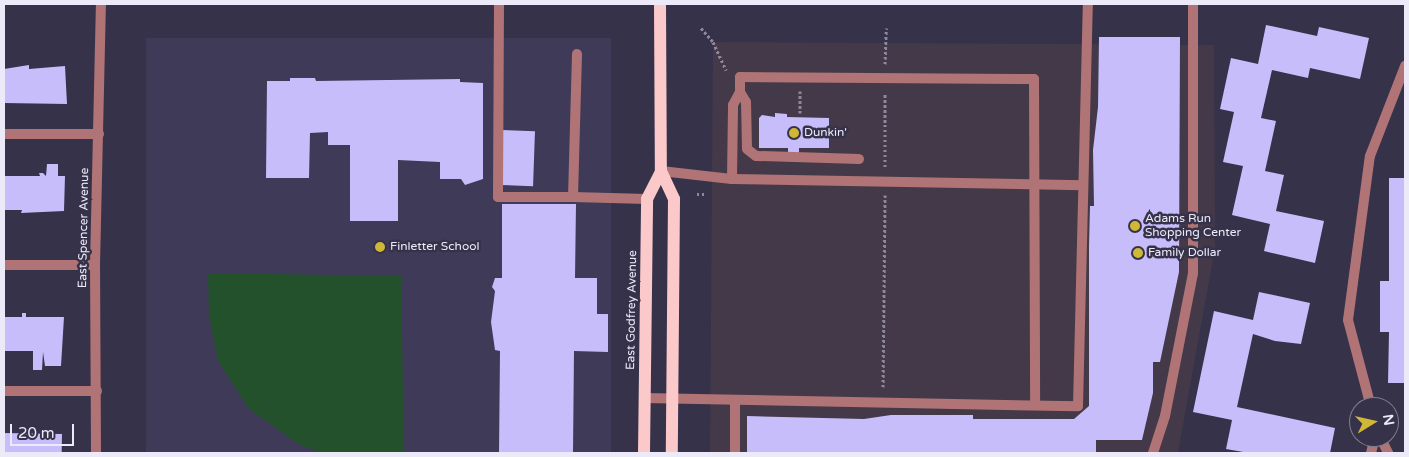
<!DOCTYPE html>
<style>
body{margin:0}
#map{position:relative;width:1409px;height:457px;overflow:hidden;background:#36324a;font-family:"Varela Round",sans-serif}
div>[style]{position:absolute}
[style*='--x']{left:calc(var(--x)*1px);top:calc(var(--y)*1px);width:calc(var(--w)*1px);rotate:calc(var(--a)*1deg)}
.commercial>*{inset:0;background:#443949}
.built>*{inset:0;background:#3f3a58;transform-origin:0 0}
.green>*{inset:0;background:#23512b}
.building>*{inset:0;background:#c7bdfb;transform-origin:0 0}
.path>*{height:3px;margin-top:-1.5px;transform-origin:0;background:repeating-linear-gradient(90deg,#8c899d 0 2.5px,transparent 0 5px)}
.service>*{height:10px;margin:-5px;padding:0 5px;transform-origin:5px;border-radius:5px;background:#b07476}
.minor>*{height:10px;margin:-5px;padding:0 5px;transform-origin:5px;border-radius:5px;background:#b07476}
.primary>*{height:12px;margin:-6px;padding:0 6px;transform-origin:6px;border-radius:6px;background:#fcc9ca}
.dots>*{width:14px;height:14px;translate:-50% -50%;box-sizing:border-box;border:2px solid #36324a;border-radius:50%}
span{translate:-50% -50%;white-space:nowrap;text-align:center;line-height:1.15;-webkit-text-stroke:5px #36324a;paint-order:stroke}
.poi-label{font-size:12px;color:#eceaf9}
.left{translate:0 -50%;text-align:left}
.street-label{font-size:12px;color:#eceaf9}
.frame{position:absolute;inset:0;border:5px solid #eceaf9;pointer-events:none}
.north{position:absolute;left:1349px;top:397px;width:50px;height:50px;box-sizing:border-box;background:#36324a;border:1px solid #7f7c90;border-radius:50%;rotate:81deg;font-size:14px;font-weight:700;line-height:20px;text-align:center;color:#eceaf9}
.north::after{content:'';display:block;margin:auto;width:18px;height:22px;background:#d1b736;clip-path:polygon(50% 0,100% 100%,50% 72%,0 100%)}
.scale{position:absolute;left:10px;top:424px;width:64px;height:22px;box-sizing:border-box;border:2px solid #eceaf9;border-top:0;padding-left:6px;font-size:15px;line-height:18px;white-space:nowrap;color:#eceaf9;-webkit-text-stroke:4px #36324a;paint-order:stroke}
</style>
<div id="map">
<div class="commercial">
<i style="clip-path:polygon(713px 42px,1214px 45px,1215px 248px,1178px 453px,710px 453px)"></i>
</div>
<div class="built">
<i style="left:611px;top:38px;width:415px;height:465px;rotate:90deg"></i>
</div>
<div class="green">
<i style="clip-path:polygon(208px 273px,401px 276px,404px 453px,323px 453px,300px 445px,249px 409px,218px 361px,209px 315px)"></i>
</div>
<div class="building">
<i style="clip-path:polygon(1266px 25px,1317px 36px,1319px 27px,1369px 38px,1360px 79px,1310px 68px,1308px 78px,1272px 70px,1261px 118px,1276px 121px,1265px 171px,1284px 175px,1276px 211px,1324px 221px,1315px 263px,1264px 251px,1270px 224px,1232px 215px,1243px 166px,1223px 162px,1234px 112px,1220px 109px,1231px 58px,1258px 64px)"></i>
<i style="clip-path:polygon(1099px 37px,1180px 37px,1179px 272px,1160px 362px,1153px 362px,1153px 393px,1142px 440px,1096px 440px,1096px 453px,747px 453px,747px 416px,864px 419px,891px 415px,973px 415px,973px 419px,1074px 419px,1089px 406px,1089px 246px,1090px 206px,1094px 206px,1093px 150px,1098px 107px)"></i>
<i style="clip-path:polygon(29px 65px,29px 69px,65px 66px,67px 104px,4px 103px,4px 69px)"></i>
<i style="clip-path:polygon(290px 78px,315px 78px,316px 81px,460px 79px,460px 82px,483px 83px,483px 179px,465px 185px,461px 179px,440px 179px,440px 162px,398px 160px,398px 221px,350px 221px,350px 145px,328px 145px,328px 132px,310px 133px,309px 178px,266px 178px,267px 81px,290px 81px)"></i>
<i style="clip-path:polygon(775px 113px,787px 114px,787px 117px,829px 118px,829px 148px,799px 148px,799px 154px,788px 154px,788px 148px,759px 148px,759px 118px,762px 115px,775px 117px)"></i>
<i style="left:501px;top:130px;width:34px;height:55px;rotate:2deg"></i>
<i style="clip-path:polygon(47px 164px,58px 164px,58px 176px,65px 176px,64px 211px,21px 213px,22px 210px,4px 210px,4px 176px,40px 176px,39px 173px,43px 173px,46px 176px)"></i>
<i style="clip-path:polygon(1389px 178px,1405px 178px,1405px 383px,1388px 383px,1389px 332px,1380px 332px,1380px 281px,1389px 281px)"></i>
<i style="clip-path:polygon(502px 204px,576px 204px,575px 278px,597px 278px,597px 314px,608px 314px,608px 352px,574px 351px,573px 453px,499px 453px,500px 351px,495px 350px,491px 322px,495px 291px,492px 287px,495px 278px,502px 278px)"></i>
<i style="clip-path:polygon(1259px 292px,1310px 303px,1301px 344px,1275px 341px,1253px 334px,1237px 407px,1335px 428px,1330px 453px,1249px 453px,1226px 449px,1232px 420px,1193px 412px,1214px 311px,1253px 320px)"></i>
<i style="clip-path:polygon(22px 313px,26px 313px,26px 317px,64px 317px,61px 366px,45px 366px,43px 352px,42px 370px,33px 370px,33px 351px,4px 351px,4px 317px,22px 317px)"></i>
<i style="left:4px;top:433px;width:58px;height:20px;rotate:1deg"></i>
</div>
<div class="path">
<i style="--x:701;--y:28;--w:18;--a:49"></i>
<i style="--x:713;--y:42;--w:31;--a:65"></i>
<i style="--x:885;--y:64;--w:36;--a:-88"></i>
<i style="--x:800;--y:113;--w:22;--a:-90"></i>
<i style="--x:885;--y:167;--w:74;--a:-90"></i>
<i style="--x:697;--y:194;--w:9;--a:0"></i>
<i style="--x:883;--y:387;--w:192;--a:-89.4"></i>
</div>
<div class="service">
<i style="--x:499;--y:4;--w:193;--a:90.3"></i>
<i style="--x:498;--y:197;--w:75;--a:0"></i>
<i style="--x:577;--y:54;--w:143;--a:91.6"></i>
<i style="--x:573;--y:197;--w:74;--a:1.5"></i>
<i style="--x:4;--y:134;--w:95;--a:0"></i>
<i style="--x:859;--y:159;--w:103;--a:-178.3"></i>
<i style="--x:756;--y:156;--w:11;--a:-142"></i>
<i style="--x:747;--y:149;--w:47;--a:-91.2"></i>
<i style="--x:746;--y:102;--w:12;--a:-121"></i>
<i style="--x:740;--y:92;--w:15;--a:-90"></i>
<i style="--x:740;--y:77;--w:294;--a:0.4"></i>
<i style="--x:1034;--y:79;--w:326;--a:89.8"></i>
<i style="--x:661;--y:171;--w:71;--a:6.4"></i>
<i style="--x:732;--y:179;--w:351;--a:1"></i>
<i style="--x:732;--y:179;--w:74;--a:-89.2"></i>
<i style="--x:733;--y:105;--w:15;--a:-62"></i>
<i style="--x:4;--y:391;--w:93;--a:0"></i>
<i style="--x:644;--y:398;--w:434;--a:1.1"></i>
<i style="--x:1078;--y:406;--w:402;--a:-88.6"></i>
<i style="--x:735;--y:400;--w:53;--a:90"></i>
<i style="--x:1371;--y:407;--w:90;--a:-104.8"></i>
<i style="--x:1348;--y:320;--w:165;--a:-82.4"></i>
<i style="--x:1370;--y:156;--w:97;--a:-68.7"></i>
<i style="--x:1380;--y:437;--w:18;--a:63"></i>
<i style="--x:1153;--y:453;--w:39;--a:-72"></i>
<i style="--x:1165;--y:416;--w:146;--a:-78.9"></i>
<i style="--x:1193;--y:273;--w:269;--a:-90"></i>
<i style="--x:1371;--y:453;--w:16;--a:-76"></i>
</div>
<div class="minor">
<i style="--x:4;--y:265;--w:91;--a:0"></i>
<i style="--x:96;--y:453;--w:188;--a:-90.3"></i>
<i style="--x:95;--y:265;--w:261;--a:-88.7"></i>
</div>
<div class="primary">
<i style="--x:660;--y:4;--w:167;--a:89.7"></i>
<i style="--x:661;--y:171;--w:31;--a:65"></i>
<i style="--x:674;--y:199;--w:254;--a:90.5"></i>
<i style="--x:644;--y:453;--w:254;--a:-89.3"></i>
<i style="--x:647;--y:199;--w:31;--a:-63"></i>
</div>
<div class="dots">
<i style="left:794px;top:133px;background:#d1b736"></i>
<i style="left:1135px;top:226px;background:#d1b736"></i>
<i style="left:380px;top:247px;background:#d1b736"></i>
<i style="left:1138px;top:253px;background:#d1b736"></i>
</div>
<div class="poi-label">
<span class="left" style="left:804px;top:133px">Dunkin'</span>
<span class="left" style="left:1145px;top:226px">Adams Run<br>Shopping Center</span>
<span class="left" style="left:390px;top:247px">Finletter School</span>
<span class="left" style="left:1148px;top:253px">Family Dollar</span>
</div>
<div class="street-label">
<span style="left:84px;top:228px;rotate:-89deg">East Spencer Avenue</span>
<span style="left:632px;top:310px;rotate:-89deg">East Godfrey Avenue</span>
</div>
<div class="frame"></div>
<div class="north">N</div>
<div class="scale">20 m</div>
</div>
